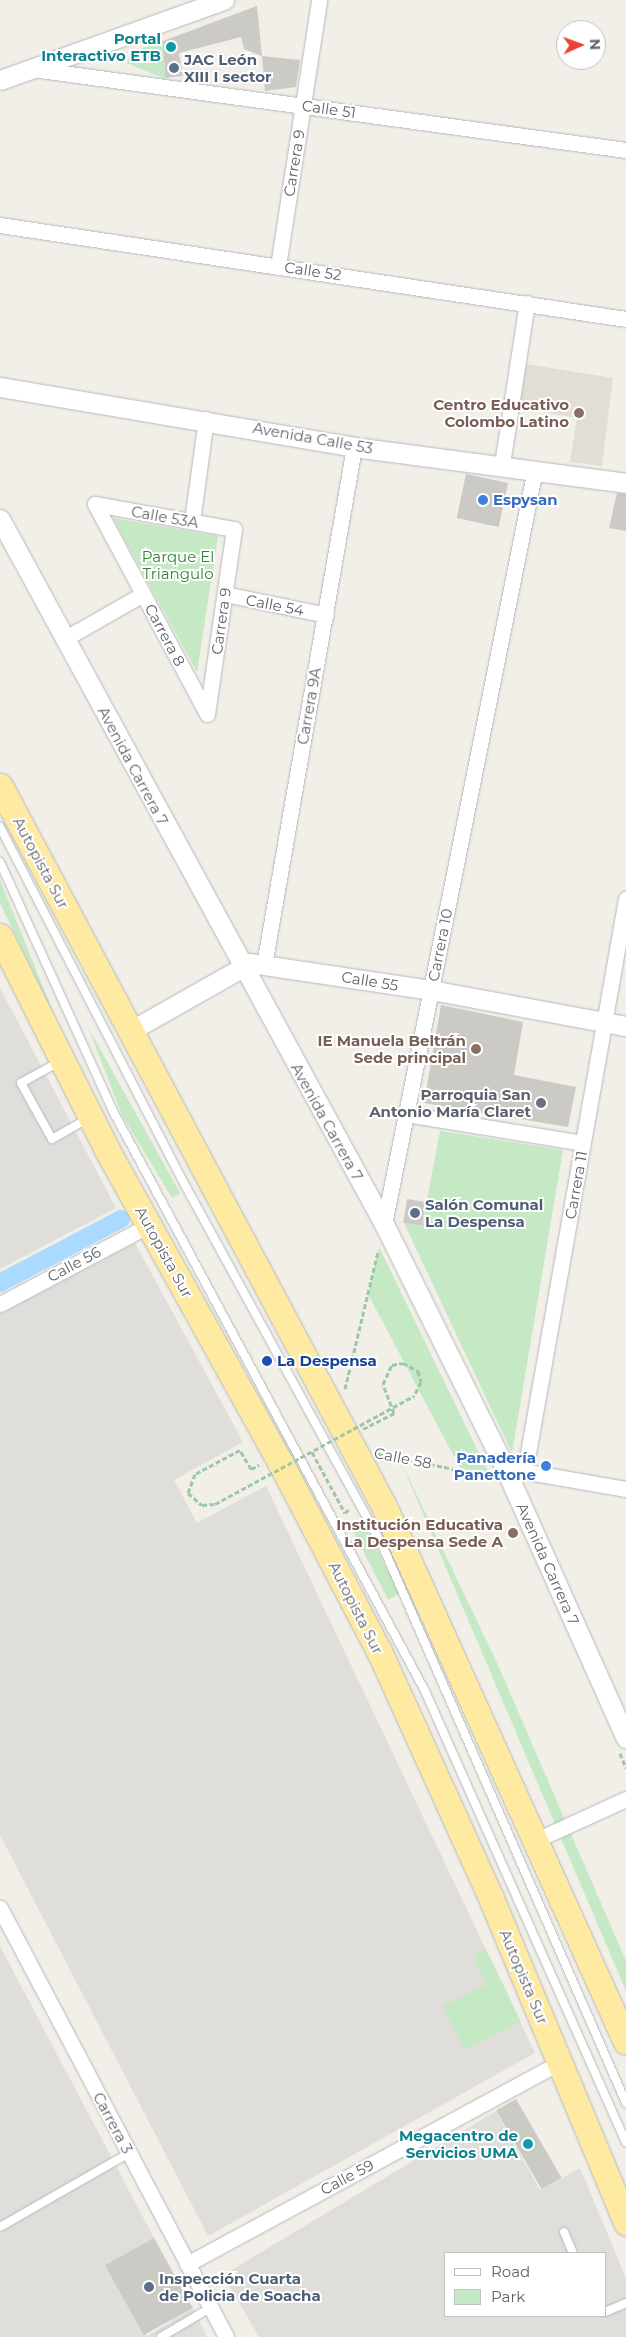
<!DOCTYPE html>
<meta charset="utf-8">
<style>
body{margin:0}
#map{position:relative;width:626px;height:2337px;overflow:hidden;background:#f1efe8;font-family:Montserrat,sans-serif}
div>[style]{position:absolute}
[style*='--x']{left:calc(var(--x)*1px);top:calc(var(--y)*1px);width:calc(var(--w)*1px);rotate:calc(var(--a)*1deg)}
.industrial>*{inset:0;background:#e0deda}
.education>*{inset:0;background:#e1ded6}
.green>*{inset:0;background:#c5e8c5;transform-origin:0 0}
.canal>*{height:18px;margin:-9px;padding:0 9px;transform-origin:9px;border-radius:9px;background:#aadaff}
.building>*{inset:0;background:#cccac5;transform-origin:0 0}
.path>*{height:3px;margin-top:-1.5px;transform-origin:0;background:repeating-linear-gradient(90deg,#9cc7a9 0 5px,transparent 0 7.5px)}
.roads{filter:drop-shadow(0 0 1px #b5b8bc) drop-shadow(0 0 1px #b5b8bc)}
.service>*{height:8px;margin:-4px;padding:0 4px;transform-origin:4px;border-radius:4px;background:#fff}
.minor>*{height:15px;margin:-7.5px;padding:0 7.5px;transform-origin:7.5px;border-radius:7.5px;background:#fff}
.tertiary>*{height:19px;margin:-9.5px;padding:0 9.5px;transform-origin:9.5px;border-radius:9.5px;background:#fff}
.trunk>*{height:25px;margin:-12.5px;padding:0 12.5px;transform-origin:12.5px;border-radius:12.5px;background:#feeaa1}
.path-bridge>*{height:3px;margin-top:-1.5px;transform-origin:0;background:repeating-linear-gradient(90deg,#9cc7a9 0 5px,transparent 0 7.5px)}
.dots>*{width:14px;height:14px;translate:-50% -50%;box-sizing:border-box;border:2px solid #fff;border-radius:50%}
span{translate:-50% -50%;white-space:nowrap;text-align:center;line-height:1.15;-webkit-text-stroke:4px #fff;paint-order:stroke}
.culture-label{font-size:15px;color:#0d838f;font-weight:700}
.right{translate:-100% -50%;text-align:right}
.service-label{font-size:15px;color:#4e5e75;font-weight:700}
.left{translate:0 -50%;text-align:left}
.street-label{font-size:15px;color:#5f6368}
.education-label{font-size:15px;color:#785e54;font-weight:700}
.shop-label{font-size:15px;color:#366cbe;font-weight:700}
.park-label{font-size:15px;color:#348238}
.worship-label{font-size:15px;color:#5b616d;font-weight:700}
.transit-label{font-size:15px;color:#164399;font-weight:700}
.legend{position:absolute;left:444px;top:2252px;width:162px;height:65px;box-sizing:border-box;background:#fff;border:1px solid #bfc1c3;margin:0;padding:6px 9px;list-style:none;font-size:15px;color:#5f6368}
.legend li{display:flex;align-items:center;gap:10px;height:25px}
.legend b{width:25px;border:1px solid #bfc1c3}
.north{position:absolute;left:556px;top:20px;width:50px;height:50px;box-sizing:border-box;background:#fff;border:1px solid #bfc1c3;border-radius:50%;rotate:88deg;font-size:14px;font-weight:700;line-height:20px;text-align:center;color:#5f6368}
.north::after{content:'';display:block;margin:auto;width:18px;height:22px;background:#ea4335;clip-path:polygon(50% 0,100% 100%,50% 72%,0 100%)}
</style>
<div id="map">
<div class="industrial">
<i style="clip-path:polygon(0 988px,116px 1208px,0 1269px)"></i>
<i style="clip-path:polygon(135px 1243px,243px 1442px,174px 1480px,197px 1523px,266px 1486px,535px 2053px,208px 2236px,0 1835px,0 1314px)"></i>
<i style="clip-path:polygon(0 1946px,154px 2238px,109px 2264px,147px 2336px,193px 2308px,207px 2337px,0 2337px)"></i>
<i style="clip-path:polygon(evenodd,496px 2111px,540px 2190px,580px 2168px,626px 2278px,626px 2337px,259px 2337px,223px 2275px,496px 2111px,445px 2253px,605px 2253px,605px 2316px,445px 2316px,445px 2253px)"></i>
</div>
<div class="education">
<i style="clip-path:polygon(526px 364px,613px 378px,602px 466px,570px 462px,577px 418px,520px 408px)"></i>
</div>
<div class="green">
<i style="clip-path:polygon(163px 41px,165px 79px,127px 63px,130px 53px)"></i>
<i style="clip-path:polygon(113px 518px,218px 536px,197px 672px)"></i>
<i style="clip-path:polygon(0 880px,55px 1017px,0 903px)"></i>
<i style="clip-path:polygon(88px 1027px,180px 1193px,172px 1198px,122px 1115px)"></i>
<i style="clip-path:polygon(440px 1131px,563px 1150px,512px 1453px,404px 1223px,422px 1226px)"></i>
<i style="left:118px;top:1212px;width:16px;height:134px;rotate:63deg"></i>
<i style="clip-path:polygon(379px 1247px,490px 1476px,460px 1468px,368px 1294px)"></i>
<i style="clip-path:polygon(401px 1462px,498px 1665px,626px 1961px,626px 1991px)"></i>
<i style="left:361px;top:1518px;width:85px;height:13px;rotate:63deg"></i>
<i style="clip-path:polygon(486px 1949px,521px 2022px,464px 2050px,443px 2006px,486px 1985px,473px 1956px)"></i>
</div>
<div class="canal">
<i style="--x:0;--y:1283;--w:137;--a:-27.9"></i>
</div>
<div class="building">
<i style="clip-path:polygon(257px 6px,262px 56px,244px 49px,241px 37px,179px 53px,183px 76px,165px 78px,163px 41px)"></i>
<i style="clip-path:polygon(262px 56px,300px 60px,296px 87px,265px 91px)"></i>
<i style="left:466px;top:474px;width:43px;height:45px;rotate:12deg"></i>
<i style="clip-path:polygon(617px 493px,626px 494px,626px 531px,609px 528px)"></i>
<i style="clip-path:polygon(441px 1005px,523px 1022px,514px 1075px,576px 1087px,568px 1127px,424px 1103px)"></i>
<i style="left:407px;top:1199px;width:19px;height:24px;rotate:9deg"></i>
<i style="left:516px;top:2099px;width:91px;height:23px;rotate:60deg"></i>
<i style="left:154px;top:2238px;width:80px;height:56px;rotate:61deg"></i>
</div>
<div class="path">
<i style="--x:345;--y:1389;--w:141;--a:-76.5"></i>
<i style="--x:363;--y:1429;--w:35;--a:-27"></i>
<i style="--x:394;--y:1413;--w:31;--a:-111"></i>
<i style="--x:383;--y:1384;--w:21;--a:-65"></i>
<i style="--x:392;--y:1365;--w:11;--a:-10"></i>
<i style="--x:403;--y:1363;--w:17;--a:28"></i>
<i style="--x:418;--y:1371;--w:11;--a:75"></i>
<i style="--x:421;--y:1382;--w:16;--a:117"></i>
<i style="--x:312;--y:1452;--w:69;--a:61.6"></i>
<i style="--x:345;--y:1513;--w:6;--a:-45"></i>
<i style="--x:378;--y:1454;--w:114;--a:11.1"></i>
<i style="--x:251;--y:1469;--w:9;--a:-27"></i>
<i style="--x:620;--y:1753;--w:16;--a:68"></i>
</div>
<div class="roads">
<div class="service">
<i style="--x:0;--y:827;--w:405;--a:62.7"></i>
<i style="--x:186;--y:1187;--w:410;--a:61.3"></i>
<i style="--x:383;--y:1547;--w:607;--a:66.39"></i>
<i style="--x:0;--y:862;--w:273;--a:65.6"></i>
<i style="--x:113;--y:1111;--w:659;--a:61.72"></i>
<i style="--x:425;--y:1691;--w:494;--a:66"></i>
<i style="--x:59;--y:1062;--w:43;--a:151.1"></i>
<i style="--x:21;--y:1083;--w:64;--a:61"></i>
<i style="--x:52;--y:1139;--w:40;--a:-29.7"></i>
<i style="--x:0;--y:2227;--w:149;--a:-29.8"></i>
<i style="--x:564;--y:2232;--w:23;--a:67"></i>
<i style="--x:605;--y:2312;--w:23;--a:-23"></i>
<i style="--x:161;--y:2337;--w:57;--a:-30.6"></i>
</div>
<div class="minor">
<i style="--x:33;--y:69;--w:599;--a:7.78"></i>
<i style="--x:0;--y:225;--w:633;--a:8.54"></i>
<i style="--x:278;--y:266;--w:269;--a:-81.2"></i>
<i style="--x:502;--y:464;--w:163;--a:-81.2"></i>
<i style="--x:95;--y:504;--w:141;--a:10.2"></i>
<i style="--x:234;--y:529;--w:187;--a:98.3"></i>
<i style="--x:95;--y:504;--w:238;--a:61.9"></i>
<i style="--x:192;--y:521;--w:103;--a:-82.2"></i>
<i style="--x:225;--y:594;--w:103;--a:11.7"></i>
<i style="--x:64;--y:639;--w:91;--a:-29.7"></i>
<i style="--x:264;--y:965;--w:526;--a:-80.14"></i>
<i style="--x:406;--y:1114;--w:179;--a:9.3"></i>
<i style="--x:384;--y:1224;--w:770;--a:-78.69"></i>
<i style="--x:0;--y:1304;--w:169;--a:-27.9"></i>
<i style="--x:517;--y:1470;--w:111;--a:9.9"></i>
<i style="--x:525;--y:1470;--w:580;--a:-79.97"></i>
<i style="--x:536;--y:1840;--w:99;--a:-24.5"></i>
<i style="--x:0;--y:1908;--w:485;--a:62.2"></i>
<i style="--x:187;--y:2264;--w:424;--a:-28.4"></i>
</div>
<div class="tertiary">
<i style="--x:0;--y:80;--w:238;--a:-19.7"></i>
<i style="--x:0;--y:387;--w:359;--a:9.6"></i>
<i style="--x:354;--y:447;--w:274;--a:7.5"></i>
<i style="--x:0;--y:519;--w:803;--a:61.42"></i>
<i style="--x:384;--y:1224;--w:272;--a:63.6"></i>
<i style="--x:505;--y:1468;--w:296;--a:65.9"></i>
<i style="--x:130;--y:1031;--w:138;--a:-29.5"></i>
<i style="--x:250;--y:963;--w:183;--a:8.5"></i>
<i style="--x:431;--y:990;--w:198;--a:10.5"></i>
</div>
<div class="trunk">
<i style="--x:0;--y:786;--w:816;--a:61.93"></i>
<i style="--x:384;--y:1506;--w:588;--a:65.7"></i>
<i style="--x:0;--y:936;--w:239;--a:63.4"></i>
<i style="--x:107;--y:1150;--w:357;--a:61"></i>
<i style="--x:280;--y:1462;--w:213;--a:62.4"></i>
<i style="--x:379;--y:1651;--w:271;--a:65.6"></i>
<i style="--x:491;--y:1898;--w:352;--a:67.4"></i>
</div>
</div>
<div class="path-bridge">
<i style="--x:251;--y:1469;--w:22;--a:-120"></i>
<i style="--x:240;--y:1450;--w:51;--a:151.9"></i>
<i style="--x:195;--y:1474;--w:20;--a:110"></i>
<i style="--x:188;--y:1493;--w:18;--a:41"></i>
<i style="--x:202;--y:1505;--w:13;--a:-4"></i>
<i style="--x:215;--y:1504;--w:226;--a:-28.5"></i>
</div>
<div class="dots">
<i style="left:171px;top:47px;background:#0f9aa8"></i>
<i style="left:174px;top:68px;background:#5c6f8a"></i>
<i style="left:579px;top:413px;background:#8d6e63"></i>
<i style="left:483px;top:500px;background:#3f7fe0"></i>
<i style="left:476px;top:1049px;background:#8d6e63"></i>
<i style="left:541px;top:1103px;background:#6b7280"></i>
<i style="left:415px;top:1213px;background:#5c6f8a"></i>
<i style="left:267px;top:1361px;background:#1a4fb4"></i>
<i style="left:546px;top:1466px;background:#3f7fe0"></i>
<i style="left:513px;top:1533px;background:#8d6e63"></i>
<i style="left:528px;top:2144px;background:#0f9aa8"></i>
<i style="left:149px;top:2287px;background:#5c6f8a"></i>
</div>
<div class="culture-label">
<span class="right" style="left:161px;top:47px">Portal<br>Interactivo ETB</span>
<span class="right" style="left:518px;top:2144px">Megacentro de<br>Servicios UMA</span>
</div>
<div class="service-label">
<span class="left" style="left:184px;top:68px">JAC León<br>XIII I sector</span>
<span class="left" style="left:425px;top:1213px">Salón Comunal<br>La Despensa</span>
<span class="left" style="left:159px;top:2287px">Inspección Cuarta<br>de Policia de Soacha</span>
</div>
<div class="street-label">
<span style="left:329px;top:109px;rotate:8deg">Calle 51</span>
<span style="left:294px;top:163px;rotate:-81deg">Carrera 9</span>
<span style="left:313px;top:271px;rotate:8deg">Calle 52</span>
<span style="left:313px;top:438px;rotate:10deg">Avenida Calle 53</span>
<span style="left:165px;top:517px;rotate:10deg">Calle 53A</span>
<span style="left:275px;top:605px;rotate:11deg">Calle 54</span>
<span style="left:221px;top:621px;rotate:-82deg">Carrera 9</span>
<span style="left:165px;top:635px;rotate:62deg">Carrera 8</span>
<span style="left:309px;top:706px;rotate:-80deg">Carrera 9A</span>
<span style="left:133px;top:766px;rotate:62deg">Avenida Carrera 7</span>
<span style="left:41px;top:863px;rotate:62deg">Autopista Sur</span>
<span style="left:440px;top:945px;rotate:-79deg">Carrera 10</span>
<span style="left:370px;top:981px;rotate:9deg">Calle 55</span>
<span style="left:327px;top:1122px;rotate:61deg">Avenida Carrera 7</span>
<span style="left:576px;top:1185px;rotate:-80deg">Carrera 11</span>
<span style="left:164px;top:1252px;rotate:61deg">Autopista Sur</span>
<span style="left:74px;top:1264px;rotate:-28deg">Calle 56</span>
<span style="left:403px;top:1458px;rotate:11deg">Calle 58</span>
<span style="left:548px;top:1564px;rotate:66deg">Avenida Carrera 7</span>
<span style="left:356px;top:1608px;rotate:63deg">Autopista Sur</span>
<span style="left:524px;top:1977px;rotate:67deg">Autopista Sur</span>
<span style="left:113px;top:2123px;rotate:62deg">Carrera 3</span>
<span style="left:347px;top:2177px;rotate:-28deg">Calle 59</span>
</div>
<div class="education-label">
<span class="right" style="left:569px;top:413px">Centro Educativo<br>Colombo Latino</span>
<span class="right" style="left:466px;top:1049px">IE Manuela Beltrán<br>Sede principal</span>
<span class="right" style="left:503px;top:1533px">Institución Educativa<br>La Despensa Sede A</span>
</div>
<div class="shop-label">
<span class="left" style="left:493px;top:500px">Espysan</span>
<span class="right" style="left:536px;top:1466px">Panadería<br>Panettone</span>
</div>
<div class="park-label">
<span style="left:178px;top:565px">Parque El<br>Triangulo</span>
</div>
<div class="worship-label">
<span class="right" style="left:531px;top:1103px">Parroquia San<br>Antonio María Claret</span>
</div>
<div class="transit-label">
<span class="left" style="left:277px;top:1361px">La Despensa</span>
</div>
<ul class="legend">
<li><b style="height:6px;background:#fff"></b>Road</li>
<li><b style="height:14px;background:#c5e8c5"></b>Park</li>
</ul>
<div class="north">N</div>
</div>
